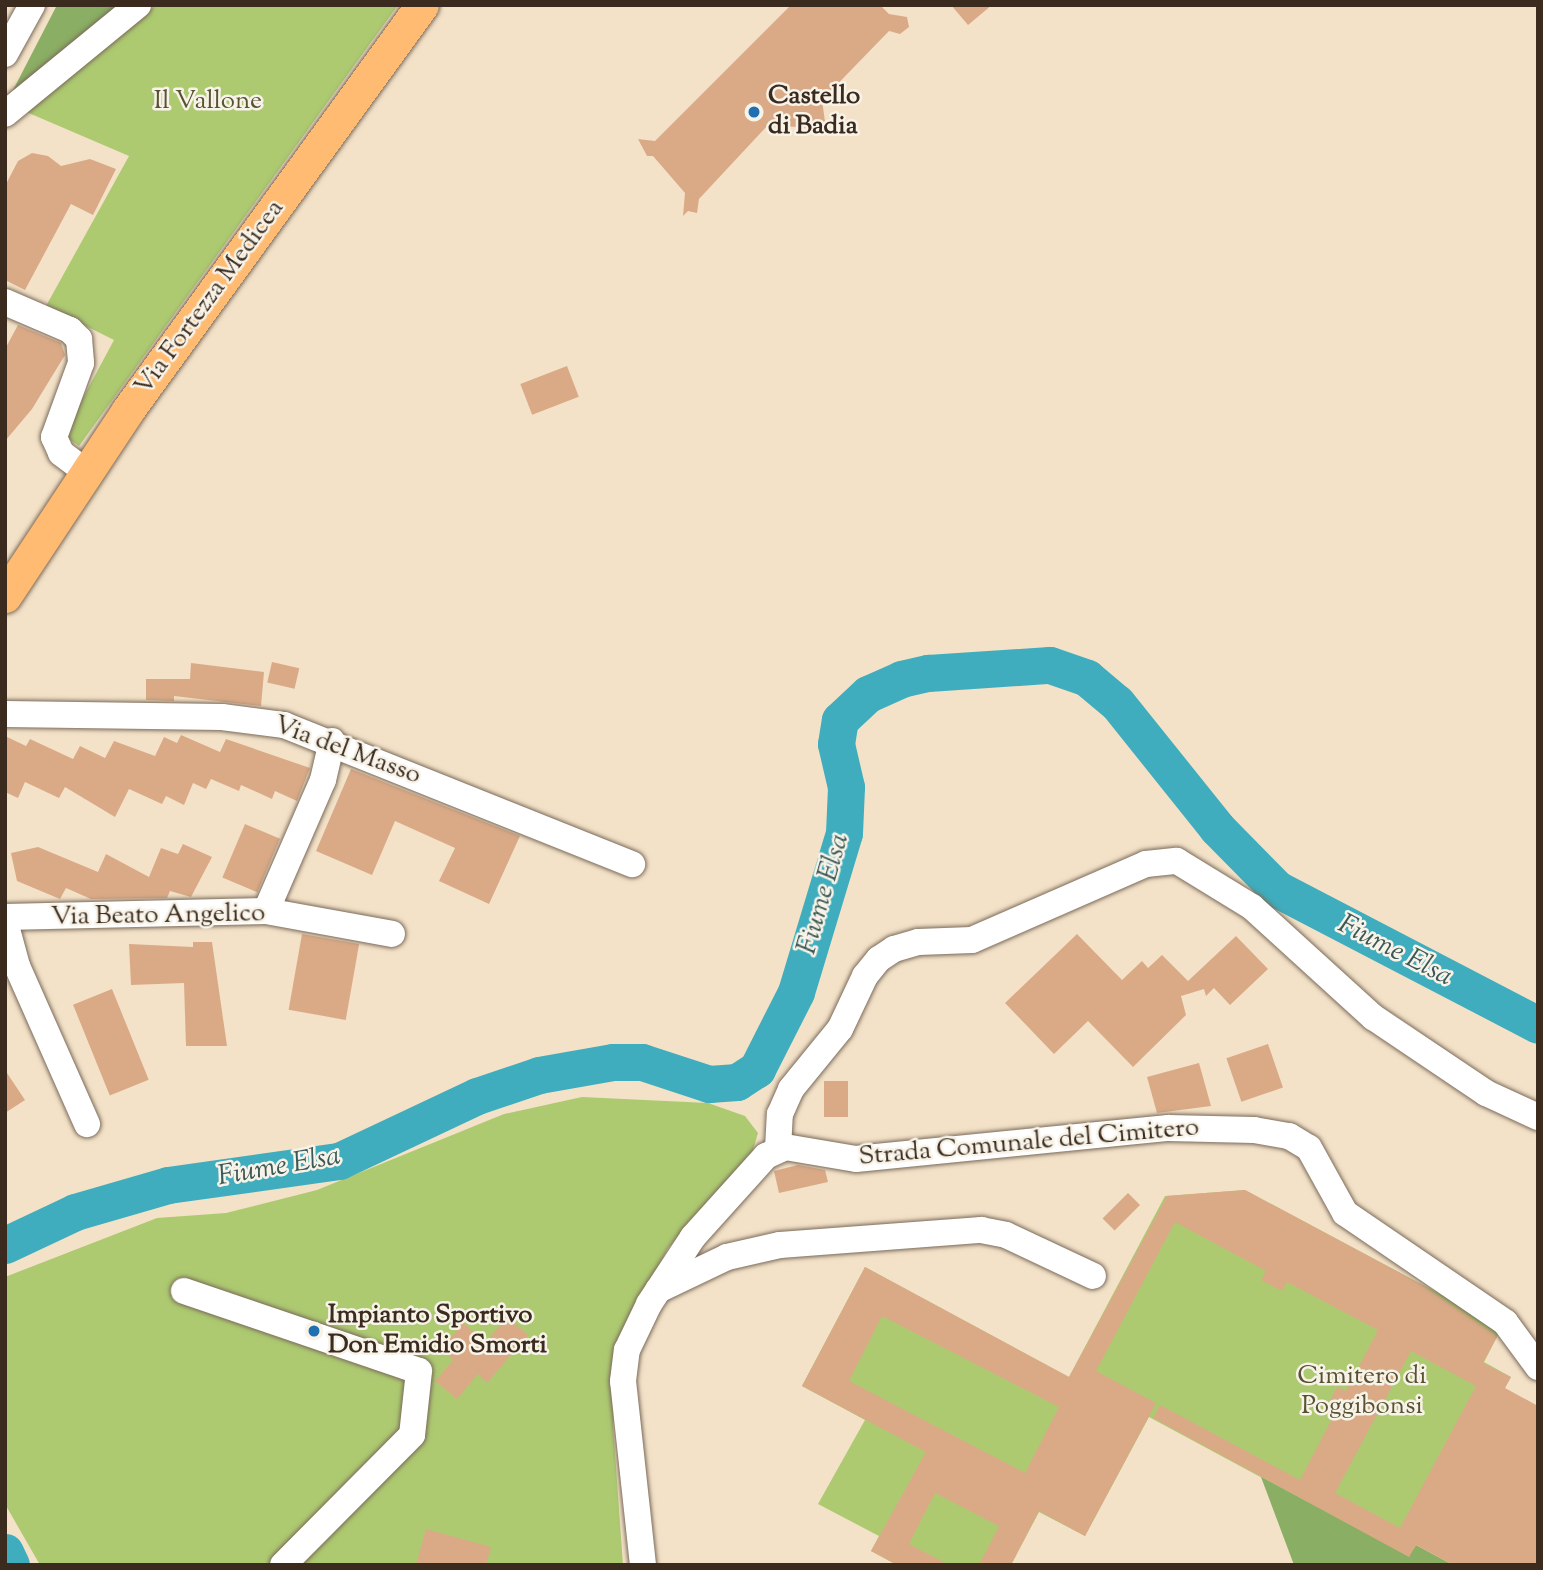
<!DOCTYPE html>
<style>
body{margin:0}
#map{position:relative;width:1543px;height:1570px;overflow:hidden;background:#f3e2c8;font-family:"Sorts Mill Goudy",serif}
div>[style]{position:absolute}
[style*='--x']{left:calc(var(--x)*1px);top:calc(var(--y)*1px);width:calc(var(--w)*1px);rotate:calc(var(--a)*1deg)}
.green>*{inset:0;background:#adca71}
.forest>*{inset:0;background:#8aae63}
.river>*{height:37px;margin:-18.5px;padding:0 18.5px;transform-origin:18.5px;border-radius:18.5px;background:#3fadbd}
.building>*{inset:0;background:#daaa87;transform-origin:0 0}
.roads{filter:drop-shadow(0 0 2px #7b6a5a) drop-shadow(0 0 2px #7b6a5a)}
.minor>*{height:26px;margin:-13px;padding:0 13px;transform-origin:13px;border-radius:13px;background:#fff}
.major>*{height:33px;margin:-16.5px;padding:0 16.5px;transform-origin:16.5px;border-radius:16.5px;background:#ffbb71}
.dots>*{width:19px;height:19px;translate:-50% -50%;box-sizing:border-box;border:4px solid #f7f3e8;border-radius:50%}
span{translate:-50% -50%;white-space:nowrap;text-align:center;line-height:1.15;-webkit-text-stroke:5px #f7f3e8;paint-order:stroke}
.poi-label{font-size:26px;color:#3b2a1e;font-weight:700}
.left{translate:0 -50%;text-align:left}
.park-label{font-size:26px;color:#585233}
.street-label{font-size:26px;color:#3b2a1e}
.water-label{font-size:28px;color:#3c5856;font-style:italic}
.frame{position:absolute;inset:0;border:7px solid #3b2a1e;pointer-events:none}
</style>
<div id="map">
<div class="green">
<i style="clip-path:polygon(156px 5px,398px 5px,79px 446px,63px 435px,114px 340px,46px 306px,129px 156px,24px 111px)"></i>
<i style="clip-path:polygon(582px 1097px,708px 1103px,745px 1116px,758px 1133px,752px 1153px,668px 1248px,619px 1341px,613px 1425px,623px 1565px,40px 1565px,5px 1504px,5px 1277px,157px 1218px,226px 1213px,317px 1190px,504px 1114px)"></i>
<i style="clip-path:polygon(1245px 1190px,1502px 1327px,1484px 1362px,1511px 1377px,1409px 1557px,1149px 1417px,1085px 1536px,1039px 1512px,1011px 1565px,897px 1565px,871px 1551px,879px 1536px,818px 1504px,865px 1420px,802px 1386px,865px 1267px,1069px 1377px,1165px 1196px)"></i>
</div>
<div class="forest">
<i style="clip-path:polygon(57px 5px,120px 5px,10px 96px)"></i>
<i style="clip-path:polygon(1261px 1477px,1409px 1556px,1416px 1545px,1453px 1565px,1294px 1565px)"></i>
</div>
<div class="river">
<i style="--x:5;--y:1245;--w:77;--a:-25.2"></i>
<i style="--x:75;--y:1212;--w:97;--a:-16.2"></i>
<i style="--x:168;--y:1185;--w:173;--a:-8"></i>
<i style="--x:339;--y:1161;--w:153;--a:-25.2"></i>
<i style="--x:477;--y:1096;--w:65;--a:-18.7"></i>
<i style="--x:539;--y:1075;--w:75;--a:-10"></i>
<i style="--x:613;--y:1062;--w:29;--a:0"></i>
<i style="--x:642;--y:1062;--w:71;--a:18.2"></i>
<i style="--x:709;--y:1084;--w:28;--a:-4"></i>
<i style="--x:737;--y:1082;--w:24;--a:-33"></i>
<i style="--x:757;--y:1069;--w:86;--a:-63.1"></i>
<i style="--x:796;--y:992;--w:166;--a:-73.2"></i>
<i style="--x:844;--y:833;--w:46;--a:-87.5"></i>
<i style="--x:846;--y:787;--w:44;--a:-103.1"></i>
<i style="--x:836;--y:744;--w:24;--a:-81"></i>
<i style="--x:840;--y:720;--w:38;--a:-43"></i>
<i style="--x:868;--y:694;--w:36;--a:-24"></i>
<i style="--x:901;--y:679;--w:28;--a:-13"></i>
<i style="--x:928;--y:673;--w:122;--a:-3.8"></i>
<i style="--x:1050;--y:665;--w:39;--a:19"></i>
<i style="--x:1087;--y:678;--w:39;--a:40"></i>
<i style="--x:1117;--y:703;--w:160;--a:51.3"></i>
<i style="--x:1217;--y:828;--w:86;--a:45.5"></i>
<i style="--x:1277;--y:889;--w:294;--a:27.5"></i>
<i style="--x:5;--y:1552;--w:14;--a:65"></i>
</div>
<div class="building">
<i style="clip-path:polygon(791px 5px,880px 5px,889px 14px,907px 17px,909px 27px,900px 34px,889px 31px,822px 100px,826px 129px,768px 125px,699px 199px,697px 213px,688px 211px,683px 216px,685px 193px,653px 156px,647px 156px,638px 139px,655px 141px)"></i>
<i style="clip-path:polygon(951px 5px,992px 5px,968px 25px)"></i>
<i style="clip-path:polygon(32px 153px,48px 156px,61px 166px,90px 159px,116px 169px,93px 215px,71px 204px,25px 290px,5px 280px,5px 186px,18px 161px)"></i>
<i style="clip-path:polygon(18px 325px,61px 343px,65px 355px,32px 409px,5px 441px,5px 349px)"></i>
<i style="left:567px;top:366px;width:33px;height:50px;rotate:69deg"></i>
<i style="left:272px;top:662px;width:28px;height:21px;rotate:13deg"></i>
<i style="clip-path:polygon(191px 663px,264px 672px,261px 706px,174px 696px,174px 701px,146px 700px,146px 679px,190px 679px)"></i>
<i style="clip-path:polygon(181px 735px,220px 752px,226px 739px,310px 768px,297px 801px,275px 791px,272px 799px,241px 785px,239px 791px,211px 779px,206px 789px,193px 783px,184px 805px,166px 796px,162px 804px,129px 789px,115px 817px,65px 787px,59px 798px,25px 782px,18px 798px,5px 792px,5px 736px,26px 746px,30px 739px,73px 759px,80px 746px,105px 758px,114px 741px,155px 756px,164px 737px,177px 743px)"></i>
<i style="clip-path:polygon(351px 769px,520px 836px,489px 904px,439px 881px,455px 848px,395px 821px,372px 875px,316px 851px)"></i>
<i style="left:245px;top:824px;width:38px;height:58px;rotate:23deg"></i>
<i style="clip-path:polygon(183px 844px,212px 857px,191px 897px,170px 891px,167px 898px,91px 899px,66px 888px,60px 899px,17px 881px,11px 853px,38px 847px,98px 872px,106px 854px,149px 877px,161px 848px,178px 854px)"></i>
<i style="left:302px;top:934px;width:58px;height:77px;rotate:10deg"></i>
<i style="clip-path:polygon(1077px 934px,1122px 980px,1142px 961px,1148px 968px,1162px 955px,1188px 981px,1236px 936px,1268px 969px,1230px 1005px,1214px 988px,1206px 996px,1204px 989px,1181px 996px,1186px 1015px,1133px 1067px,1088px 1021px,1054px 1054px,1005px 1003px)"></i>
<i style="clip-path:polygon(193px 942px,212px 942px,227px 1046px,186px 1046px,184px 983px,131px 985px,129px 944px,193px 947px)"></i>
<i style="left:112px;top:989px;width:98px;height:42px;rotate:68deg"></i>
<i style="left:1268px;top:1044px;width:46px;height:44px;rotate:71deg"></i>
<i style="clip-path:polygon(1199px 1063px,1211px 1106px,1157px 1113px,1147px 1077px)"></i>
<i style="clip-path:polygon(5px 1070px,25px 1100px,5px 1113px)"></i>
<i style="left:824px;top:1081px;width:24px;height:36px"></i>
<i style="clip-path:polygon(798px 1165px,825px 1170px,828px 1182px,779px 1193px,774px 1171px)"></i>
<i style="clip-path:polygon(evenodd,1245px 1190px,1419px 1283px,1494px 1334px,1497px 1337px,1483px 1363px,1511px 1377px,1505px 1388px,1538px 1406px,1538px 1565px,1453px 1565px,1416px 1545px,1409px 1557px,1153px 1418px,1160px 1405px,1300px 1480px,1333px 1417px,1324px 1412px,1337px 1387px,1346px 1391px,1378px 1330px,1287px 1282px,1282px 1291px,1261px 1280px,1266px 1271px,1175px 1222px,1096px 1371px,1156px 1403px,1085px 1536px,1039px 1511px,1011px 1565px,979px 1565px,999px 1526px,935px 1493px,909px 1544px,949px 1565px,897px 1565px,871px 1551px,926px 1452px,802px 1386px,865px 1267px,1069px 1377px,1167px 1196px,1245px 1190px,882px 1316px,1059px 1407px,1025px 1473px,849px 1381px,882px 1316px,1245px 1190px,1411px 1351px,1476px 1386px,1400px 1528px,1335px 1493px,1411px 1351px)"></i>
<i style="left:1128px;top:1193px;width:17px;height:36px;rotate:45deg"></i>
<i style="clip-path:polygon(507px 1317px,528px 1335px,487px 1383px,478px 1374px,457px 1399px,435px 1381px,453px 1360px,441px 1349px,463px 1323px,486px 1342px)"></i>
<i style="clip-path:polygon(426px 1529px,491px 1547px,486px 1565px,416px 1565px)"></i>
</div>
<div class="roads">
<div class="minor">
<i style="--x:5;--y:54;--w:56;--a:-61.1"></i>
<i style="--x:5;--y:114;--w:172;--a:-39.3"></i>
<i style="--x:5;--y:302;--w:71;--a:23.3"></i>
<i style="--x:70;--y:330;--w:13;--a:45"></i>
<i style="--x:79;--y:339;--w:24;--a:85"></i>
<i style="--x:81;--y:363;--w:79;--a:110"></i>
<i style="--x:54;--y:437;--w:17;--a:66"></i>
<i style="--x:61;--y:453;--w:31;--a:37"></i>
<i style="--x:5;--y:714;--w:217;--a:0.8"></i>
<i style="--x:222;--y:717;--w:63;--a:7.4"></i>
<i style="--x:284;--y:725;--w:375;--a:21.8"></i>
<i style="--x:266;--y:911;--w:143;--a:-66.5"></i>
<i style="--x:323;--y:780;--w:40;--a:-77"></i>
<i style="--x:5;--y:917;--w:261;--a:-1.3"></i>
<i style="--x:266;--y:911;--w:128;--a:10.3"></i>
<i style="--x:5;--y:922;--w:46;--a:74.7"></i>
<i style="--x:17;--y:966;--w:173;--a:66.1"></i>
<i style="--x:778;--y:1149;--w:35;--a:-87"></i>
<i style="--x:780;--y:1114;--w:27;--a:-66"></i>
<i style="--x:791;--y:1089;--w:77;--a:-50.8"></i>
<i style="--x:840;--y:1029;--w:59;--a:-64.7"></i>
<i style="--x:865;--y:976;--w:22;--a:-51"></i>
<i style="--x:879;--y:959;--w:18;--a:-34"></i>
<i style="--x:894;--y:949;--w:25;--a:-16"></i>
<i style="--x:918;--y:942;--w:54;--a:-2.1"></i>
<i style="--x:972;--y:940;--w:190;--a:-23.6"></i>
<i style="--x:1146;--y:864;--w:31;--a:-6"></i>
<i style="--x:1177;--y:861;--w:88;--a:31.5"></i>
<i style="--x:1252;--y:907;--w:164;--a:42.3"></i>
<i style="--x:1373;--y:1017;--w:136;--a:33.9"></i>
<i style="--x:1486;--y:1093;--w:57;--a:24.8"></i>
<i style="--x:658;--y:1290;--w:76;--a:-25.6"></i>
<i style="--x:727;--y:1257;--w:54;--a:-12.8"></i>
<i style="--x:780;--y:1245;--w:202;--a:-4.3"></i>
<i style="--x:981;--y:1230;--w:25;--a:11"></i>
<i style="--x:1006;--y:1235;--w:96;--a:25.2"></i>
<i style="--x:184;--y:1291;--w:248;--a:18.8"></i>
<i style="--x:419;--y:1371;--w:64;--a:96.2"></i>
<i style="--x:412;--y:1435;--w:183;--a:134.8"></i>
<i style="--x:643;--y:1565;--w:185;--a:-96.2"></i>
<i style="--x:623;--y:1381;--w:31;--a:-83"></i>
<i style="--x:627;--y:1350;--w:51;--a:-64.4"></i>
<i style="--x:649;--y:1304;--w:80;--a:-56.7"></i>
<i style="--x:693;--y:1237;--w:109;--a:-48"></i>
<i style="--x:766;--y:1156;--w:21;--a:-25"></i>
<i style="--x:785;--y:1147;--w:72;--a:9.6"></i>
<i style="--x:856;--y:1159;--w:314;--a:-5.7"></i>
<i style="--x:1168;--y:1128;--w:86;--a:1.3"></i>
<i style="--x:1254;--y:1130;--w:36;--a:10"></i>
<i style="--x:1289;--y:1136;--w:23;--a:31"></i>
<i style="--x:1309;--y:1148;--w:74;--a:61"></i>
<i style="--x:1345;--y:1213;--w:194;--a:34.3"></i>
<i style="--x:1505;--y:1322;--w:56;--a:53.7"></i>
</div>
<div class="major">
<i style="--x:5;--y:596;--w:223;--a:-56.5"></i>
<i style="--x:128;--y:410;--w:500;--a:-54.02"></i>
</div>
</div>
<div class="dots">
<i style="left:754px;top:112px;background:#1f6fb2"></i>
<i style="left:314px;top:1331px;background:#1f6fb2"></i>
</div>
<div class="poi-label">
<span class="left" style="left:768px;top:112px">Castello<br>di Badia</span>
<span class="left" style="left:328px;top:1331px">Impianto Sportivo<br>Don Emidio Smorti</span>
</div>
<div class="park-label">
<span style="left:208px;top:102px">Il Vallone</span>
<span style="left:1362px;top:1392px">Cimitero di<br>Poggibonsi</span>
</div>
<div class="street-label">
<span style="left:210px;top:298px;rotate:-54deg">Via Fortezza Medicea</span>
<span style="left:347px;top:751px;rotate:20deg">Via del Masso</span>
<span style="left:158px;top:916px;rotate:-1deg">Via Beato Angelico</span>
<span style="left:1029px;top:1143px;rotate:-5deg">Strada Comunale del Cimitero</span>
</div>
<div class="water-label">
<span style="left:824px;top:894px;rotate:-74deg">Fiume Elsa</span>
<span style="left:1395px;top:951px;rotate:27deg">Fiume Elsa</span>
<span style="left:279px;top:1167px;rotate:-10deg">Fiume Elsa</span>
</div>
<div class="frame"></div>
</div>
